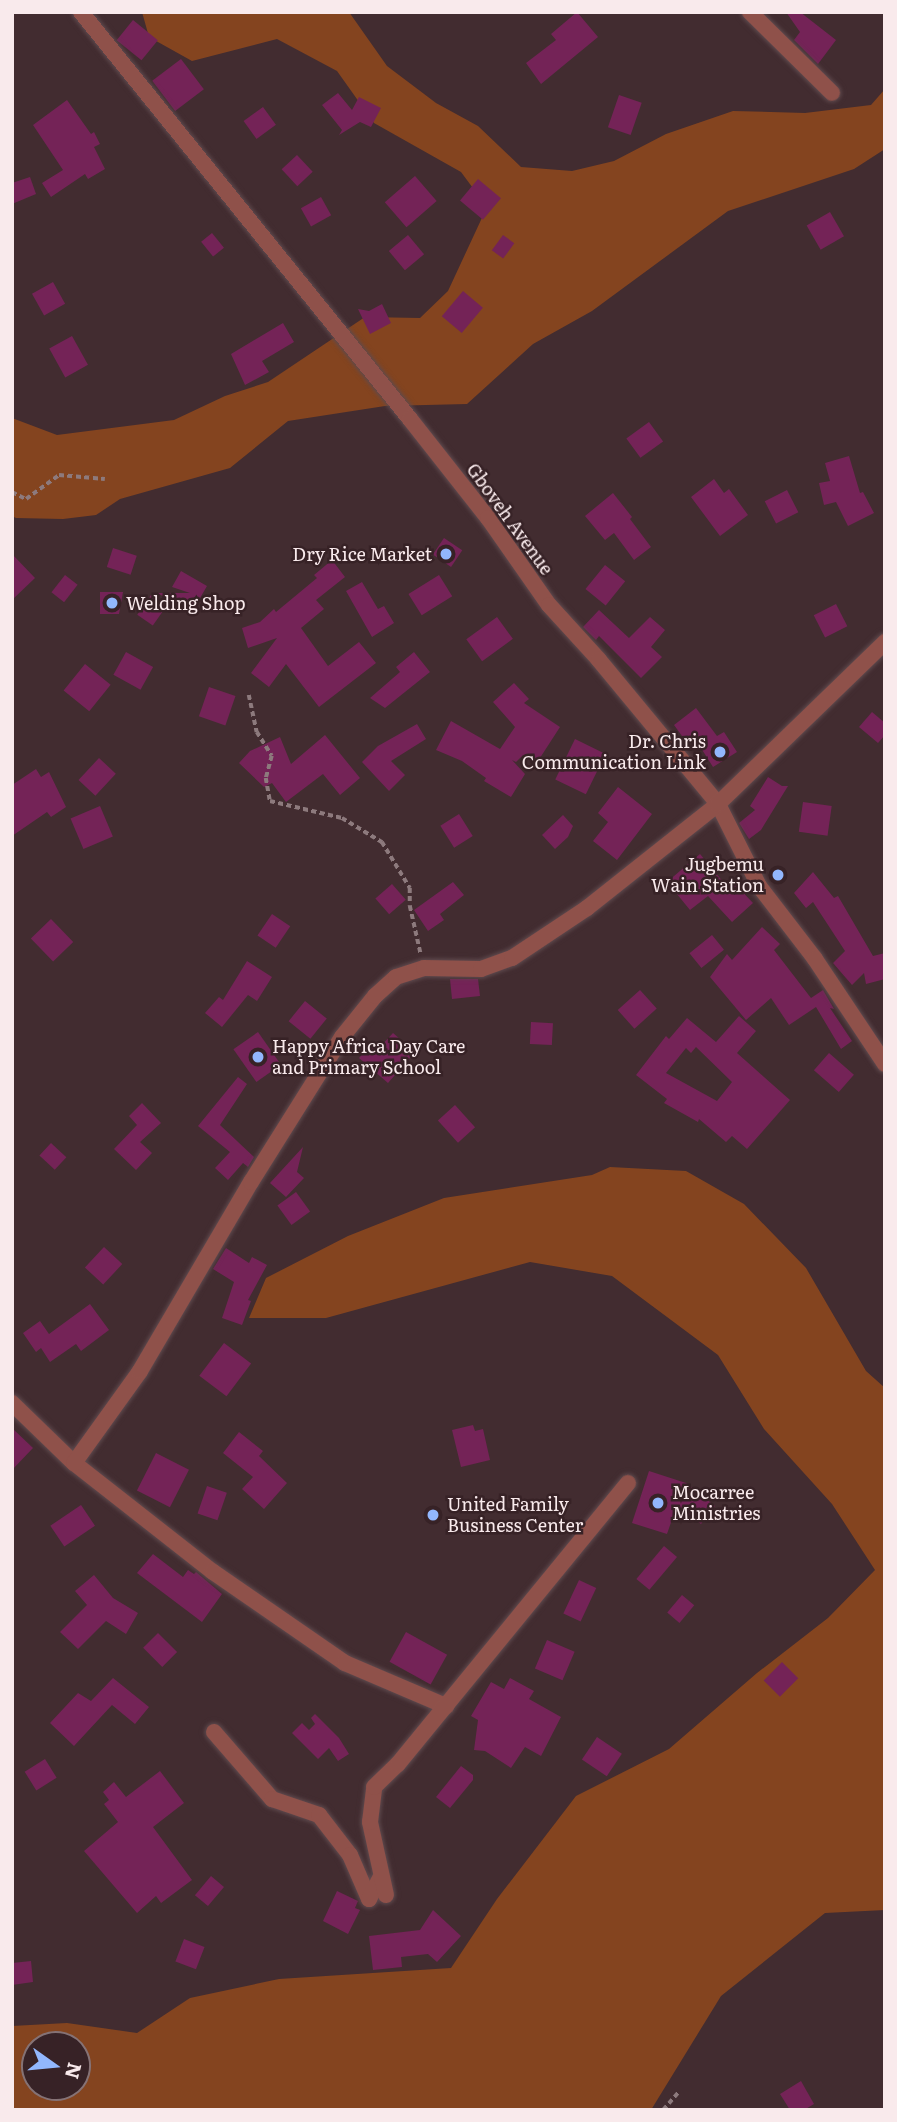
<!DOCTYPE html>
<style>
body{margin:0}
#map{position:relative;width:897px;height:2122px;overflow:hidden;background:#422c30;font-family:Literata,serif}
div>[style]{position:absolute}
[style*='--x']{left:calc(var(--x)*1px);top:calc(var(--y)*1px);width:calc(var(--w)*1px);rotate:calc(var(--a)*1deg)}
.green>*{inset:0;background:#84441f}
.building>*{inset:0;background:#742357;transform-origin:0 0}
.path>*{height:3.5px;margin-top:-1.75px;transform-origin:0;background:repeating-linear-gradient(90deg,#8d7a7d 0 5px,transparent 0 8.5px)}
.roads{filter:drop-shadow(0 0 2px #5f4a4e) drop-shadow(0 0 2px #5f4a4e)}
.street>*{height:16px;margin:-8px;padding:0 8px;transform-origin:8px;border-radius:8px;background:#8f514a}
.dots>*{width:19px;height:19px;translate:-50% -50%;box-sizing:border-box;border:4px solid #372226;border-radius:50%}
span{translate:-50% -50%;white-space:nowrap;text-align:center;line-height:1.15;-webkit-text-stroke:5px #372226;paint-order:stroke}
.street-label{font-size:18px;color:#f9eaec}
.poi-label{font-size:18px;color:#f9eaec}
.right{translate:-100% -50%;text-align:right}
.left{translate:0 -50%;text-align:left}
.frame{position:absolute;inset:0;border:14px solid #f9eaec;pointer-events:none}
.north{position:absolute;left:21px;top:2031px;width:70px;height:70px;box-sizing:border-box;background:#372226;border:2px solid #857275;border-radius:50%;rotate:105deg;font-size:19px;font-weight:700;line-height:28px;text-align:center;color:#f9eaec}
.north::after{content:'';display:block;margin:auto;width:24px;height:32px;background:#92b7fd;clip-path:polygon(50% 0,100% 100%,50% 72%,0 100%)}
</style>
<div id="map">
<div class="green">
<i style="clip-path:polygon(142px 12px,349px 12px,387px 66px,436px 103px,478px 126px,521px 167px,572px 171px,614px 161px,666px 134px,733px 111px,805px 113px,871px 105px,885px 89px,885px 149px,854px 169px,728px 211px,592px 311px,533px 344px,467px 404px,385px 406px,288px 421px,230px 468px,120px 499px,96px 515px,63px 519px,16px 518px,12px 516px,12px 418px,57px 435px,174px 420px,225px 396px,268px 382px,365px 317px,420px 318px,448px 291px,487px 207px,461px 172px,374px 123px,337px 71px,277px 39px,192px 61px,149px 37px)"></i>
<i style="clip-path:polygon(evenodd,610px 1167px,686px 1171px,744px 1204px,806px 1268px,866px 1371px,885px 1388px,885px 1910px,825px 1913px,721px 1996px,651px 2110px,12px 2110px,12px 2026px,67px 2023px,137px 2033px,190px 1998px,279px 1979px,451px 1968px,497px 1899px,576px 1796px,669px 1749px,757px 1673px,828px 1618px,875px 1570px,832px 1504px,764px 1429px,718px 1355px,612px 1276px,530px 1262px,326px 1318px,249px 1318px,266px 1278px,348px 1236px,444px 1198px,592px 1175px,610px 1167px,35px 2045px,77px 2045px,77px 2087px,35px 2087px,35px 2045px)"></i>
</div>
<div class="building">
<i style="clip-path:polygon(577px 12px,598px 37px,541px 84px,526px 63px,556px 40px,551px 34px)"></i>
<i style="clip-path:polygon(786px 12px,800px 12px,836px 40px,818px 64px,794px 40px,800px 32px)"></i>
<i style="left:133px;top:20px;width:32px;height:26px;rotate:39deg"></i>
<i style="left:181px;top:59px;width:38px;height:36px;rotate:53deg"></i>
<i style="clip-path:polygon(338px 93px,352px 110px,359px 97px,381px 108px,371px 127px,360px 122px,339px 135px,342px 130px,322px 105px)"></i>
<i style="left:619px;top:95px;width:24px;height:34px;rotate:19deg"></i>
<i style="clip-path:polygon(67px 100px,91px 134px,94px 132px,100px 144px,94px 147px,105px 169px,88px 179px,85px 174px,51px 197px,42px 183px,63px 170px,33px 125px)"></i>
<i style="left:263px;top:107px;width:22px;height:24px;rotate:54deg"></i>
<i style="left:297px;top:155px;width:23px;height:21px;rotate:47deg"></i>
<i style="left:415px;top:176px;width:33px;height:40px;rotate:49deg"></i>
<i style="clip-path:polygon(30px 177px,36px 194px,12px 204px,12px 183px)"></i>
<i style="left:478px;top:179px;width:30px;height:28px;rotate:40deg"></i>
<i style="left:321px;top:197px;width:21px;height:23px;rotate:61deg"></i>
<i style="left:830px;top:212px;width:28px;height:27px;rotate:60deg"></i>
<i style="left:212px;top:233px;width:19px;height:14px;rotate:51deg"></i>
<i style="left:408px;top:235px;width:25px;height:25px;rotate:50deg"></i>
<i style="left:503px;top:235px;width:14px;height:19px;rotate:36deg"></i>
<i style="left:53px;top:282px;width:25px;height:24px;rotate:61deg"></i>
<i style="left:463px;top:291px;width:26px;height:33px;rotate:40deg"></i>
<i style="clip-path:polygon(382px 304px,391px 323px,370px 334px,358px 309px,369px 311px)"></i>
<i style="clip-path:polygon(283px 323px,294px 342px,262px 361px,269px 372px,245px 385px,231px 354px)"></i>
<i style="left:72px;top:336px;width:33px;height:26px;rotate:61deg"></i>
<i style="left:649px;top:422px;width:24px;height:28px;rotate:54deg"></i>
<i style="clip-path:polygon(849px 456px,860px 493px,863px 492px,874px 513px,848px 526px,836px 502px,824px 505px,819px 483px,830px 481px,825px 463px)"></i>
<i style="clip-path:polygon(714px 479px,724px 493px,729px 489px,748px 515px,720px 536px,691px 497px)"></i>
<i style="left:787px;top:490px;width:25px;height:25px;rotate:63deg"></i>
<i style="clip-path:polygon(613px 493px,632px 517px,630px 519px,651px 547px,634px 560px,614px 533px,605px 540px,585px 516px)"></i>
<i style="left:444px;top:538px;width:22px;height:20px;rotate:34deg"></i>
<i style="left:113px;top:548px;width:25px;height:20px;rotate:18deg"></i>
<i style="clip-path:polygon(12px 554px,35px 578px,12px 600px)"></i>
<i style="clip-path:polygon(332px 560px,345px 577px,316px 600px,324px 609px,301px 628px,328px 666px,359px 642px,376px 663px,319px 707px,286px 664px,269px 687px,251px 673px,277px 638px,248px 648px,242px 628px,260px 622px,274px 609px,276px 612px,317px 578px,314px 575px)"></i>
<i style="left:605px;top:565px;width:26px;height:31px;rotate:39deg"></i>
<i style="clip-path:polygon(181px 571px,207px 586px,192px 612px,157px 593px,190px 593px,172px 587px)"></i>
<i style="left:65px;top:575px;width:16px;height:22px;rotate:38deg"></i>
<i style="left:439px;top:575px;width:25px;height:36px;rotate:58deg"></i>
<i style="clip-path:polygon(362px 582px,378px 609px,384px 606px,394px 623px,372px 637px,346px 591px)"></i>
<i style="clip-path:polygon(100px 592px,123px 592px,119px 614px,100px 614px)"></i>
<i style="left:151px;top:595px;width:19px;height:24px;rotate:35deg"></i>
<i style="left:836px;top:604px;width:25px;height:25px;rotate:63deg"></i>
<i style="clip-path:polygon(599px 610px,629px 638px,650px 617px,665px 630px,651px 647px,662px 657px,641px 678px,599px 636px,596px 640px,583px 627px)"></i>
<i style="left:497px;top:617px;width:27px;height:38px;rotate:54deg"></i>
<i style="left:126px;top:652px;width:31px;height:26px;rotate:29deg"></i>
<i style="clip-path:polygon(414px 652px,430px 672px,385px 708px,370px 698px,400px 672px,396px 667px)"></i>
<i style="left:85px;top:664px;width:33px;height:34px;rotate:39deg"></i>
<i style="clip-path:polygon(514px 683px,529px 699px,524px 703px,560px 727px,538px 761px,534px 758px,532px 762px,523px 755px,516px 762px,512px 760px,525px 774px,511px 797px,484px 781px,486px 778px,462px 761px,436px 750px,451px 721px,500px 749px,515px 727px,493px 702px)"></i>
<i style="left:209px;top:687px;width:28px;height:31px;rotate:19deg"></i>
<i style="clip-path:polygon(696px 708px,717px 736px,724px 732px,737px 752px,713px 767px,694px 737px,687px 743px,674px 725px)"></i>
<i style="clip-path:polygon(872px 712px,885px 723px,885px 735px,878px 743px,859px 727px)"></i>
<i style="clip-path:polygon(417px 724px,426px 739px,391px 761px,405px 775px,389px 791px,362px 762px,378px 746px)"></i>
<i style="clip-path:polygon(325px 735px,360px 778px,340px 795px,323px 774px,286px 802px,272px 783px,264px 787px,239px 763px,250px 751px,280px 737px,291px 764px)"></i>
<i style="left:575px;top:739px;width:34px;height:45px;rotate:26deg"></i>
<i style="left:99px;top:758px;width:23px;height:30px;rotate:43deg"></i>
<i style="clip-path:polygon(36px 769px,41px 777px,49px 772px,66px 807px,51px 817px,47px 812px,12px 836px,12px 785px)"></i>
<i style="clip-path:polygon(768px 777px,782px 786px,788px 786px,761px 830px,749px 839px,739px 823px,755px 810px,750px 806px)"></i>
<i style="clip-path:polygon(618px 787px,652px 814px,617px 860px,593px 841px,608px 822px,598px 813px)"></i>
<i style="left:803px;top:802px;width:29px;height:30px;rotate:8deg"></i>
<i style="left:100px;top:806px;width:33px;height:32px;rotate:67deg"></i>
<i style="left:459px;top:814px;width:26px;height:22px;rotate:58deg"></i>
<i style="clip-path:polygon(563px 815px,573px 826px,568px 837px,555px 849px,542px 835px)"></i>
<i style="clip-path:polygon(700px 854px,729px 889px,735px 884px,753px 903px,732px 922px,708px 896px,690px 910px,667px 882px)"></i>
<i style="clip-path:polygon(813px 872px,834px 898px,838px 896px,873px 956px,885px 953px,885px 979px,866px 984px,864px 973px,852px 985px,833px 963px,845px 951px,813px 902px,806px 908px,794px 893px)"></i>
<i style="clip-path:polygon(453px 882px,464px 895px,440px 914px,444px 920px,428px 931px,414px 910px)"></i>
<i style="left:392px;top:884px;width:21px;height:22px;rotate:49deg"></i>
<i style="left:272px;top:914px;width:22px;height:26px;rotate:34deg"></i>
<i style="left:51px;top:919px;width:32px;height:28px;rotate:46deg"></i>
<i style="clip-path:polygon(762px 927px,780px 944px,774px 950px,811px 998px,823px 990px,834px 1009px,830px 1008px,852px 1041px,841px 1049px,816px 1007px,789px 1025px,771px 998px,746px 1020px,710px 977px,727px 954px,732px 960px)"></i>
<i style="left:712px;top:935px;width:19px;height:29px;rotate:51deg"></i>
<i style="clip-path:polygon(247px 961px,272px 977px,257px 1001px,248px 995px,222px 1027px,205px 1013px,219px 997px,223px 1000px)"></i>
<i style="clip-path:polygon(450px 979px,478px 979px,480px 996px,452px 999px)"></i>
<i style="left:640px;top:990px;width:25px;height:30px;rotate:48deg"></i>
<i style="left:305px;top:1001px;width:28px;height:26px;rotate:39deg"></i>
<i style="clip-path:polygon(evenodd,739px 1016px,756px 1031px,737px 1053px,790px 1100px,747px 1149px,732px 1136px,726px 1142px,699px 1119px,698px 1122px,664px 1103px,667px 1099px,636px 1075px,666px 1036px,669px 1039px,687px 1018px,716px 1042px,739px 1016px,696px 1047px,732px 1082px,717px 1101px,666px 1073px,686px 1048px,691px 1053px,696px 1047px)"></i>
<i style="left:531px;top:1022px;width:22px;height:22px;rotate:3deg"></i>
<i style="left:258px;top:1032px;width:40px;height:30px;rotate:55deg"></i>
<i style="clip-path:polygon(393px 1033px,415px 1052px,388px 1083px,359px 1058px,374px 1041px,380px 1047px)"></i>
<i style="left:829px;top:1053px;width:33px;height:23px;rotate:41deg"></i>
<i style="clip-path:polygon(238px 1077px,247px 1084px,220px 1125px,254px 1157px,248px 1167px,243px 1163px,228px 1180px,215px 1168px,230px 1152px,198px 1126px)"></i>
<i style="clip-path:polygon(142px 1103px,161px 1123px,140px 1142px,152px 1153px,136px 1170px,114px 1149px,137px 1125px,129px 1116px)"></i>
<i style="left:455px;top:1105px;width:30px;height:23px;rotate:48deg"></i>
<i style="left:51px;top:1143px;width:21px;height:17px;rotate:43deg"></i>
<i style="clip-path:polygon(303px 1147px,297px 1172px,304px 1178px,286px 1197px,270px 1183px)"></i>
<i style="left:296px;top:1192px;width:24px;height:23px;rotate:54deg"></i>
<i style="left:104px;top:1247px;width:25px;height:28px;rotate:43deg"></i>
<i style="clip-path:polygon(226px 1248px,249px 1263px,252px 1257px,267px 1265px,248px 1300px,251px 1301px,242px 1325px,222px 1318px,234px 1282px,213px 1269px)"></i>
<i style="clip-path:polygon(90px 1304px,109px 1330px,81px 1351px,76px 1344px,50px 1362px,41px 1348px,36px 1352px,23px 1333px,40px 1321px,49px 1334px)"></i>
<i style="left:224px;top:1343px;width:34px;height:41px;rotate:37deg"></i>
<i style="clip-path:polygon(473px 1425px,475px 1431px,483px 1429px,490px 1460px,461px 1467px,452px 1430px)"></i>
<i style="clip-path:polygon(12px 1428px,33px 1448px,12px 1470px)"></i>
<i style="clip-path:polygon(239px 1432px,263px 1451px,259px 1456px,287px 1483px,264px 1509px,242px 1489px,253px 1477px,223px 1453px)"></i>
<i style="left:156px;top:1453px;width:37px;height:42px;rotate:27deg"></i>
<i style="clip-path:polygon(649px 1471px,686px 1483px,715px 1506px,701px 1524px,677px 1505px,667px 1534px,632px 1523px)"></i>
<i style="left:207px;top:1486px;width:21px;height:29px;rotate:19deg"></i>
<i style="left:81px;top:1505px;width:25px;height:37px;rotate:56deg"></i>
<i style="left:664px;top:1546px;width:17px;height:43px;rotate:40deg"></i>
<i style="clip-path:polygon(153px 1554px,183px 1577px,188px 1570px,194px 1574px,196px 1572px,222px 1594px,202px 1622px,137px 1573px)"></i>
<i style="clip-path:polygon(94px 1575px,113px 1598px,138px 1613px,126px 1634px,106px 1621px,78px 1649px,60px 1632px,87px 1605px,75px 1591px)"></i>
<i style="left:579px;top:1580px;width:19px;height:37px;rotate:25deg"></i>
<i style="left:682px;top:1595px;width:16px;height:23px;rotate:40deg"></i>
<i style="left:406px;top:1632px;width:47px;height:34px;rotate:29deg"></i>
<i style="left:158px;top:1633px;width:27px;height:21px;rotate:45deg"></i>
<i style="left:547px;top:1640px;width:30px;height:31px;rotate:23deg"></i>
<i style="left:782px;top:1662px;width:23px;height:26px;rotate:45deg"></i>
<i style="clip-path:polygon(113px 1678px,149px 1707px,135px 1724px,112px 1705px,74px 1746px,50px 1723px,78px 1693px,91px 1701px)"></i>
<i style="clip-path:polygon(510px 1678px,534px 1691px,529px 1699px,561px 1717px,541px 1756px,525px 1747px,511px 1768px,485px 1751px,474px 1750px,478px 1720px,471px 1716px,491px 1682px,504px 1689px)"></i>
<i style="clip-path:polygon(315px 1714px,339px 1738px,349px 1754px,338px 1761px,329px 1748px,318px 1759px,292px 1733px,302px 1723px,309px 1730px,315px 1724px,311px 1718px)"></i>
<i style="left:597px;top:1737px;width:30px;height:27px;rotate:34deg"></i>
<i style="left:45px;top:1759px;width:22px;height:24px;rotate:58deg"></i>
<i style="clip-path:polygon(461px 1766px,473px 1775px,473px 1780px,450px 1808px,436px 1797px)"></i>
<i style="clip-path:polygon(160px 1771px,184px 1803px,153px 1827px,192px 1880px,161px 1903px,156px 1896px,137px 1913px,84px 1851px,118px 1822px,104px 1804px,109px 1800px,103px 1792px,114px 1782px,126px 1797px)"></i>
<i style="left:211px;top:1876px;width:17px;height:25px;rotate:40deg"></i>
<i style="clip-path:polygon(337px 1891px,358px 1901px,355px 1908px,360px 1910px,348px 1934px,323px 1921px)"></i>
<i style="clip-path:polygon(433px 1910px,461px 1936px,437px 1962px,428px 1954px,401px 1957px,402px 1967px,373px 1970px,369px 1936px,420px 1930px)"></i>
<i style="left:184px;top:1939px;width:22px;height:24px;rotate:21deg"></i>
<i style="clip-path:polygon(31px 1961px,33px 1982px,12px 1985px,12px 1963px)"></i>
<i style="clip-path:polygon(801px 2081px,814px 2104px,804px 2110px,790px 2110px,780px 2094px)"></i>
</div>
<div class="path">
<i style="--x:12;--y:492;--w:16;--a:27"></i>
<i style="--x:26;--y:499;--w:41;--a:-36"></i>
<i style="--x:59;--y:475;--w:46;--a:5"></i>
<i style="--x:249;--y:695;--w:38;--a:78"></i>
<i style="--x:257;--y:732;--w:28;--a:58"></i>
<i style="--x:272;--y:756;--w:23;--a:105"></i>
<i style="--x:266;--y:778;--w:23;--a:80"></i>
<i style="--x:270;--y:801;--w:74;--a:13.3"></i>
<i style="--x:342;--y:818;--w:47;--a:31"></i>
<i style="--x:382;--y:842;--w:54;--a:58.7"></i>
<i style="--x:410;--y:888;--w:18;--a:90"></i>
<i style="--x:410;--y:906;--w:50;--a:77.3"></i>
<i style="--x:663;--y:2110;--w:23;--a:-49"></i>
</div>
<div class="roads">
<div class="street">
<i style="--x:81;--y:12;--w:523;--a:51.05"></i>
<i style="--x:410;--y:419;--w:126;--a:51.8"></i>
<i style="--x:488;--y:518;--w:106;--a:55"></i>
<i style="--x:549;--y:605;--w:74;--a:47.7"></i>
<i style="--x:599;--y:660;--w:187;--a:50.4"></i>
<i style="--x:718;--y:804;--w:92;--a:63.4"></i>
<i style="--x:759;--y:886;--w:92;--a:52.5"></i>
<i style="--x:815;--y:959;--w:126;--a:56.3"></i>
<i style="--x:750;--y:12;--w:115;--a:44.6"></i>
<i style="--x:12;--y:1403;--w:86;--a:44.1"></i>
<i style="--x:74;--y:1463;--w:177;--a:38.1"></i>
<i style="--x:213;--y:1572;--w:160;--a:34.6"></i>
<i style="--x:345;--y:1663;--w:110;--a:23.1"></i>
<i style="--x:74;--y:1463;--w:113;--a:-54.3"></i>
<i style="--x:140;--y:1371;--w:219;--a:-59.6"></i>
<i style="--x:251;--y:1182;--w:171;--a:-57.9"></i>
<i style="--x:342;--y:1037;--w:53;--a:-51.2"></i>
<i style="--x:375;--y:996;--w:28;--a:-42"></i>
<i style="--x:396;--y:977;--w:29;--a:-18"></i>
<i style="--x:424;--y:968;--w:57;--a:1"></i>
<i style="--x:481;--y:969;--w:33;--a:-20"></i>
<i style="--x:512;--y:958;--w:90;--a:-33.7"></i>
<i style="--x:587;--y:908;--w:167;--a:-38.4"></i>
<i style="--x:718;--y:804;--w:233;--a:-44.1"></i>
<i style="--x:214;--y:1732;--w:89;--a:49.1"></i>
<i style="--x:272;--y:1799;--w:50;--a:18.8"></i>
<i style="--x:319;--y:1815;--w:51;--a:52.2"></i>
<i style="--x:350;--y:1855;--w:48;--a:66.6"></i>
<i style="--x:369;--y:1899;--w:24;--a:-62"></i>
<i style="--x:386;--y:1895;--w:75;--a:-102.4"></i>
<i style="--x:370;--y:1822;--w:35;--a:-83"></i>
<i style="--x:374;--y:1787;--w:33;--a:-44"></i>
<i style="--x:398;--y:1764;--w:363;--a:-50.7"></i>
</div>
</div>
<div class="dots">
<i style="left:446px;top:554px;background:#92b7fd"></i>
<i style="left:112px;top:603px;background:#92b7fd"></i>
<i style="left:720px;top:752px;background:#92b7fd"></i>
<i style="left:778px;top:875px;background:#92b7fd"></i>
<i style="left:258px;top:1057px;background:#92b7fd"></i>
<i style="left:658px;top:1503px;background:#92b7fd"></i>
<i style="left:433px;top:1515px;background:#92b7fd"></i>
</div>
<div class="street-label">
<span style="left:510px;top:519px;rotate:54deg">Gboveh Avenue</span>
</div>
<div class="poi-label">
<span class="right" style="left:432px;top:554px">Dry Rice Market</span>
<span class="left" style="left:126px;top:603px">Welding Shop</span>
<span class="right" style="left:706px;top:752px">Dr. Chris<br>Communication Link</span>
<span class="right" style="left:764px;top:875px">Jugbemu<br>Wain Station</span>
<span class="left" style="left:272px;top:1057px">Happy Africa Day Care<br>and Primary School</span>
<span class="left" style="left:672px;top:1503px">Mocarree<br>Ministries</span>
<span class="left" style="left:447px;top:1515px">United Family<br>Business Center</span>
</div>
<div class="frame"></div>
<div class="north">N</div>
</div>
